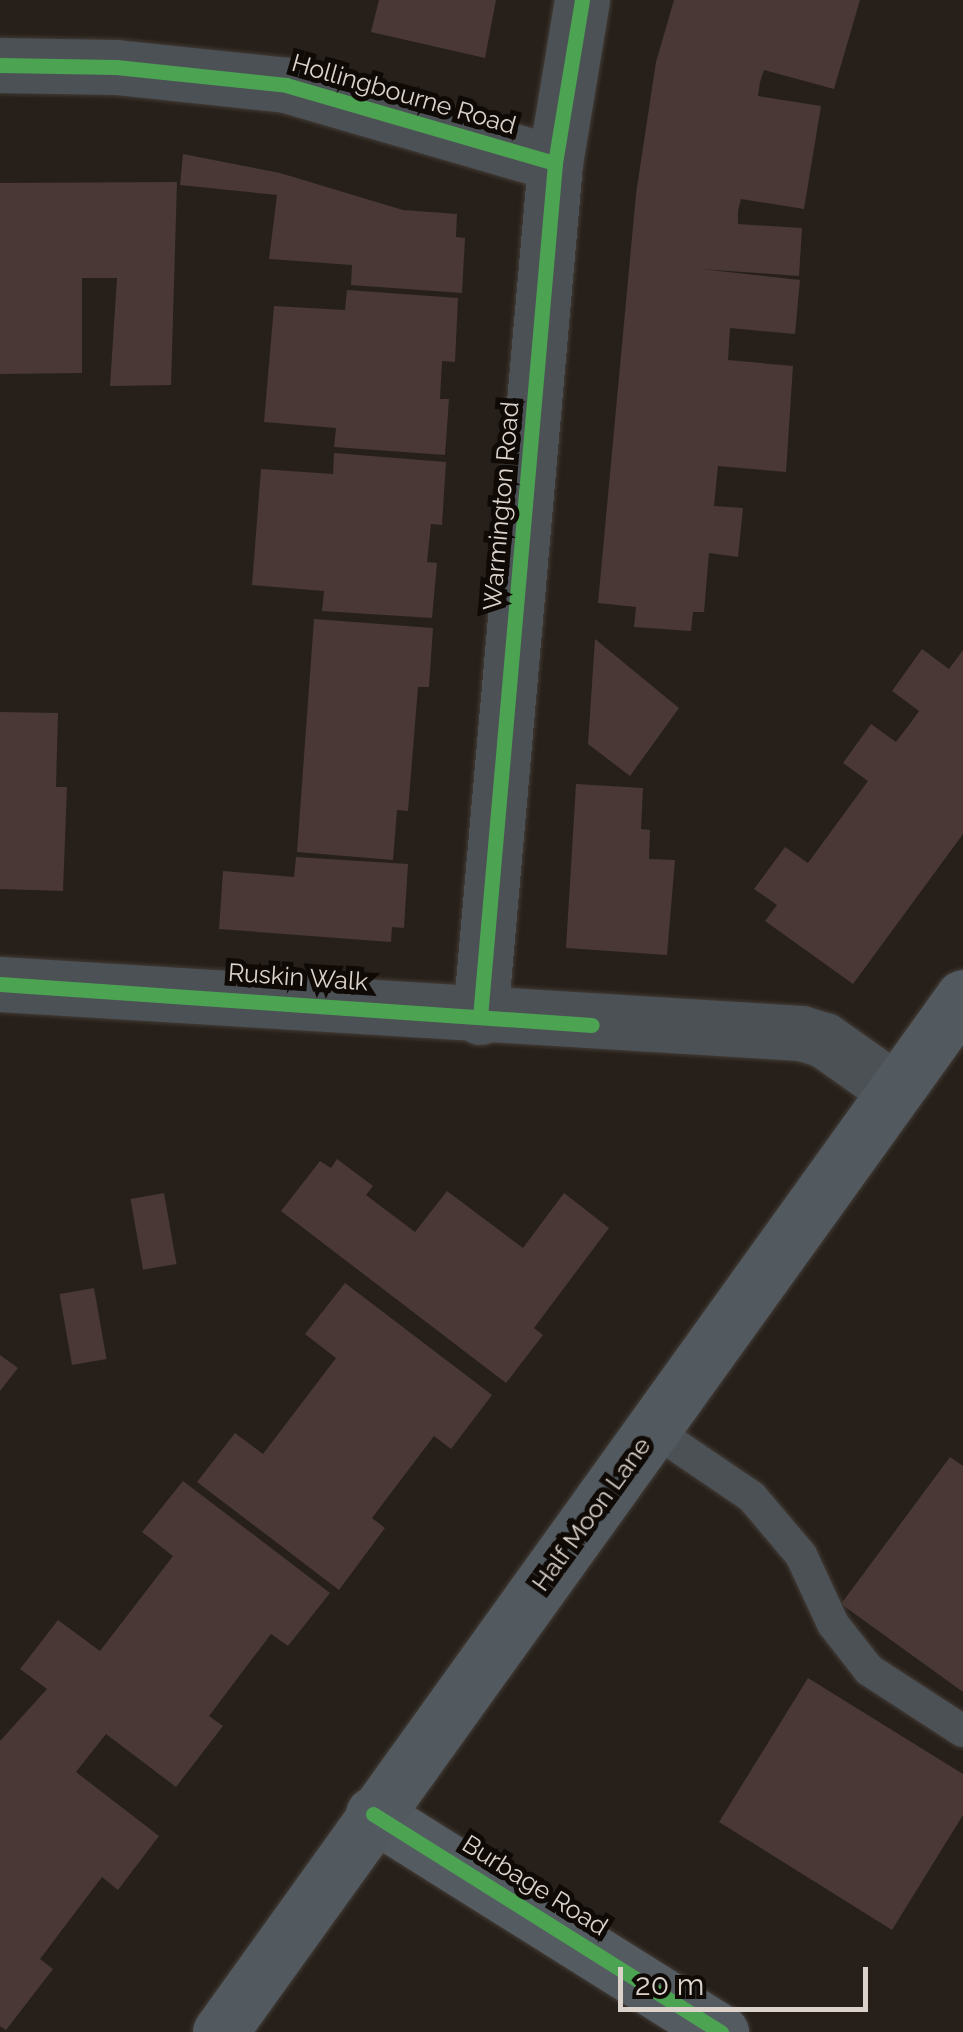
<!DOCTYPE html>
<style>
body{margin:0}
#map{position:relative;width:963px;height:2032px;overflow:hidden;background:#27201a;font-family:Raleway,sans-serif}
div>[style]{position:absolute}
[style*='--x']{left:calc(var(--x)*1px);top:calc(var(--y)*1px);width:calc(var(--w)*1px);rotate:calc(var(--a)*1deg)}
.building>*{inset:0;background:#493835;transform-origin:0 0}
.roads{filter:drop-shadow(0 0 2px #433c37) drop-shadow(0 0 2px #433c37)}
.lane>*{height:32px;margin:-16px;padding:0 16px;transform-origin:16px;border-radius:16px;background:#4c5156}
.street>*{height:55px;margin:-27.5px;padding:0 27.5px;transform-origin:27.5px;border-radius:27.5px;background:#4c5156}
.secondary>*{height:55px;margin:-27.5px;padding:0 27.5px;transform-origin:27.5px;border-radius:27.5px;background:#545c62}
.primary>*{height:55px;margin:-27.5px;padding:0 27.5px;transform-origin:27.5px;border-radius:27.5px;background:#525a60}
.cycleway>*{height:15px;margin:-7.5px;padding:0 7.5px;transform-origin:7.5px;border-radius:7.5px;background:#4ca352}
span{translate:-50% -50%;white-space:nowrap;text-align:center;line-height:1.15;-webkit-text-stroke:10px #100a06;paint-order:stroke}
.street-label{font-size:25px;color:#dbd2cb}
.scale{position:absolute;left:618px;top:1967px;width:250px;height:45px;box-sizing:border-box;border:5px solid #dbd2cb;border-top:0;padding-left:12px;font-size:30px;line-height:35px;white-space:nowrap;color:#dbd2cb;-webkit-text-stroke:8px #100a06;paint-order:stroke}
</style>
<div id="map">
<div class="building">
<i style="clip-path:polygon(379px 0,496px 0,485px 58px,371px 32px)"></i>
<i style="clip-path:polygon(674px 0,860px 0,834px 89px,764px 70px,760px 82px,758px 96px,821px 106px,804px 209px,741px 199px,738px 211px,738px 224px,802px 228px,799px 276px,701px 269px,800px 280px,795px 334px,730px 328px,728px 360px,793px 366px,786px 472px,718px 466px,714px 506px,743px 508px,738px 557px,709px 553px,704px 612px,693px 612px,691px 631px,634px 627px,636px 607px,598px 603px,636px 194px,656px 62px)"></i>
<i style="clip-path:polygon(183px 154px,280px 173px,403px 210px,457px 214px,456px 237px,465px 238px,462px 293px,351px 285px,352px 265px,269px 259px,277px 195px,180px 185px)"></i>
<i style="clip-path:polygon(177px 182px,171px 385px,110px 386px,117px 278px,82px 278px,82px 373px,0 374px,0 183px)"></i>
<i style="clip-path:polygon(347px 290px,458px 298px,455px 362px,442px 361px,440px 399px,449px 399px,445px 455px,334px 447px,336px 428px,264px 422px,274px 306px,345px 310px)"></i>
<i style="clip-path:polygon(334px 453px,446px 462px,442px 525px,431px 524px,427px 562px,437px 563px,432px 618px,322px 611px,324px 591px,252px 585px,261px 469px,333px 474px)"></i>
<i style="clip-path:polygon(314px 619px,433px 628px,429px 687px,418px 687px,408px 811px,397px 810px,393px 860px,297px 852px)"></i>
<i style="clip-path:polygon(595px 639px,679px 708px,630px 776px,588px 744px)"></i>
<i style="clip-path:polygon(922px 649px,949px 669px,963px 650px,963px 834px,853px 984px,765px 921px,777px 905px,754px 889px,785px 847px,808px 863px,868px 781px,843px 763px,871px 724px,896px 742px,909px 725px,919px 711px,892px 691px)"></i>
<i style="clip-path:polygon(0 712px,58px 713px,56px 787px,67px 787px,63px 891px,0 889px)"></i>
<i style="clip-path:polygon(576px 784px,643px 788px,641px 829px,650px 830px,649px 859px,675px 860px,667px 955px,566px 948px)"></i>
<i style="clip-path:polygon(296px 857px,408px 864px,404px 928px,392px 927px,391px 942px,219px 929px,223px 871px,294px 877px)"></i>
<i style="clip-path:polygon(337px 1159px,373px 1186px,366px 1195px,415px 1232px,447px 1191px,523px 1248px,564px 1193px,609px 1228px,534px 1328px,543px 1335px,506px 1383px,281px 1211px,320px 1161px,331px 1168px)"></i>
<i style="left:164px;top:1193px;width:72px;height:34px;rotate:80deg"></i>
<i style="clip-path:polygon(345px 1283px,492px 1395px,451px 1449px,434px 1436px,372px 1518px,385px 1528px,339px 1590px,197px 1482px,235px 1433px,263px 1454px,336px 1358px,305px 1334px)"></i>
<i style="left:94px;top:1288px;width:72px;height:35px;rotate:80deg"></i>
<i style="clip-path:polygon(0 1355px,18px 1368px,0 1391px)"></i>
<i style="clip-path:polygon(950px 1457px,963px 1466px,963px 1692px,841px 1604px)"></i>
<i style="clip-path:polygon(183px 1481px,330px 1593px,288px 1646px,271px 1634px,209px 1716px,223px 1726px,176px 1787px,106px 1734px,76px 1772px,159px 1836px,118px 1890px,102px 1877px,40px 1959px,53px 1969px,6px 2030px,0 2026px,0 1741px,47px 1689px,20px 1669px,58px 1620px,100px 1651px,173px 1556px,142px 1532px)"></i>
<i style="clip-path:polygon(808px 1678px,963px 1774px,963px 1815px,892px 1930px,719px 1822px)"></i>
</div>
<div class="roads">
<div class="lane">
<i style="--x:652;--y:1429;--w:121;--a:34.2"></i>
<i style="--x:752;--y:1497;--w:76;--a:49.8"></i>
<i style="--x:801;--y:1555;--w:76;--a:65.1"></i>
<i style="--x:833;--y:1624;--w:58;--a:52"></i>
<i style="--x:869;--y:1670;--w:112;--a:33"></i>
</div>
<div class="street">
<i style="--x:0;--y:65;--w:116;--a:1"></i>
<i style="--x:116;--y:67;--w:171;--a:6"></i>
<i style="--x:286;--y:85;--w:280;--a:16.2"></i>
<i style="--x:0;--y:984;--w:802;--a:3.5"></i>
<i style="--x:801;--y:1033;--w:24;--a:17"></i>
<i style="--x:824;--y:1040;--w:87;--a:35.2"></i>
<i style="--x:480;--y:1017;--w:857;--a:-84.98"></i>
<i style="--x:555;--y:163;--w:165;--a:-80.6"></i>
</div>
<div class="secondary">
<i style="--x:373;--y:1814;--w:411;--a:32.1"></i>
</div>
<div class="primary">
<i style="--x:220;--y:2032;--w:1274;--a:-54.33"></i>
</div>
</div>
<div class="cycleway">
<i style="--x:0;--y:65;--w:116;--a:1"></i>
<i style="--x:116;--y:67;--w:171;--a:6"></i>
<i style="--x:286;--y:85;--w:280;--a:16.2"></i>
<i style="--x:0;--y:984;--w:593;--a:3.96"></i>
<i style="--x:480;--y:1017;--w:857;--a:-84.98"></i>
<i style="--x:555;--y:163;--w:165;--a:-80.6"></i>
<i style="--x:373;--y:1814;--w:411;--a:32.1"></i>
</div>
<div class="street-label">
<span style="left:404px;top:94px;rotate:16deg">Hollingbourne Road</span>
<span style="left:501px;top:506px;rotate:-85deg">Warmington Road</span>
<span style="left:298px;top:977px;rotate:4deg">Ruskin Walk</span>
<span style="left:591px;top:1514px;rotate:-54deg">Half Moon Lane</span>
<span style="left:535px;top:1885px;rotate:32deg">Burbage Road</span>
</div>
<div class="scale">20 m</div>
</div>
